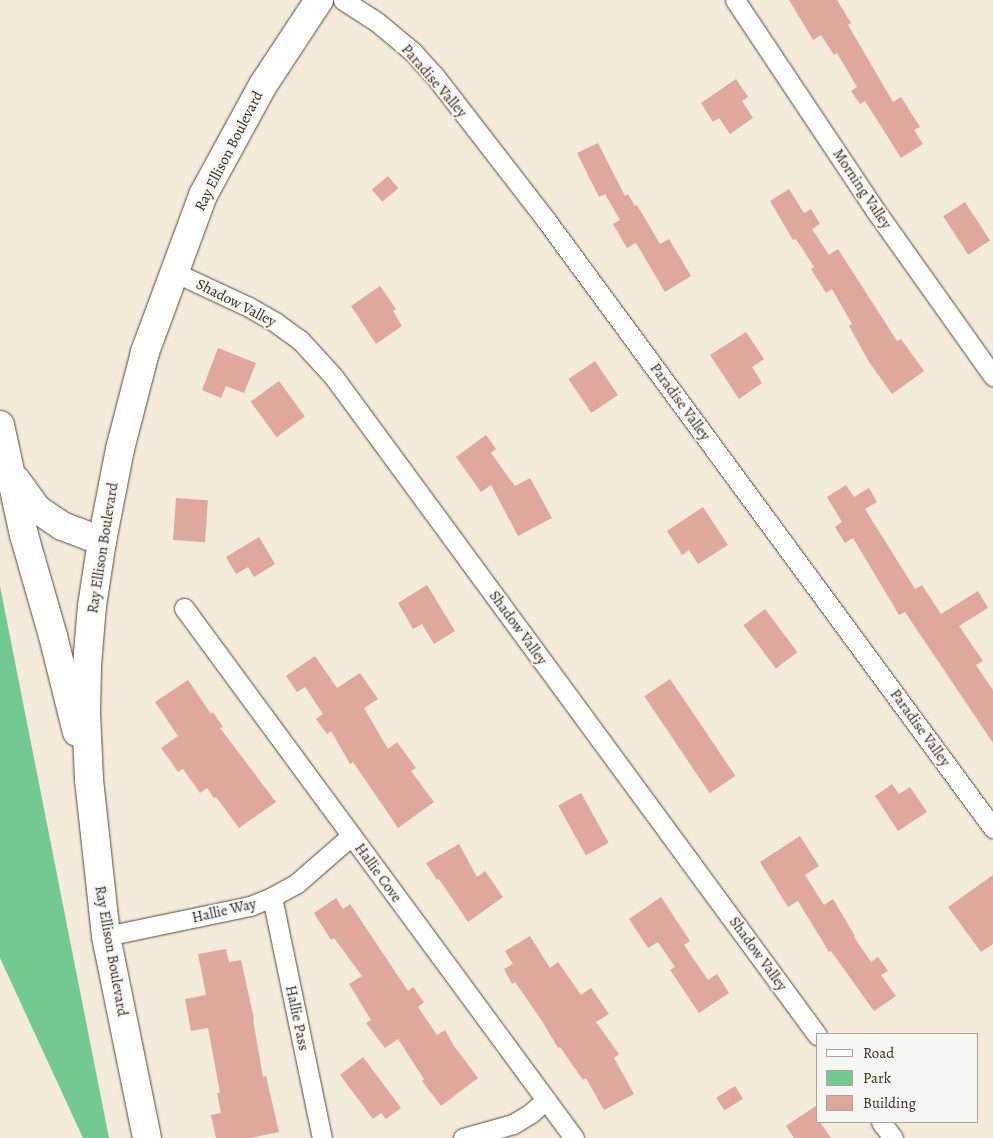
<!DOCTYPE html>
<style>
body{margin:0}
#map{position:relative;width:993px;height:1138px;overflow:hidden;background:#f4ebdb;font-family:Alegreya,serif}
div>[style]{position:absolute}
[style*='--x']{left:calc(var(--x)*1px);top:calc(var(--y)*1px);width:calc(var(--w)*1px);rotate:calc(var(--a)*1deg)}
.green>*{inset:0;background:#72ca90}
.building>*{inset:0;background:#dea89c;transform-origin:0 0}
.roads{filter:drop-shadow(0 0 1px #57473a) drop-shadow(0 0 1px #57473a)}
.street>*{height:19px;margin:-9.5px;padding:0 9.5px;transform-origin:9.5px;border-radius:9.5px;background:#fff}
.secondary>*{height:28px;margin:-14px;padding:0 14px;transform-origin:14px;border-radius:14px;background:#fff}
span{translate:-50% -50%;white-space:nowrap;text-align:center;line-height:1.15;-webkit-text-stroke:4px #f6f6f2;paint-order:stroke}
.street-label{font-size:15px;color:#3b2a1e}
.legend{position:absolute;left:816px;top:1033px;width:162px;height:90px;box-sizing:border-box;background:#f6f6f2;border:1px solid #aba49d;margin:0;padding:6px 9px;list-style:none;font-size:15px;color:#3b2a1e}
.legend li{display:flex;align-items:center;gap:10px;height:25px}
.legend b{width:25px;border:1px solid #aba49d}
</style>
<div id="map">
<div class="green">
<i style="clip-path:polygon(0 586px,109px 1138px,83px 1138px,0 958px)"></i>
</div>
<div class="building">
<i style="clip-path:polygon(789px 0,837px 0,851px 23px,848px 25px,893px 102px,901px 97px,920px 127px,914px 130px,923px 144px,901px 158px,865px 101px,860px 104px,851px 91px,857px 87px,837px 53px,834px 55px,821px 35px,813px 40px)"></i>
<i style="clip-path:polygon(736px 79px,748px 97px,742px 101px,753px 118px,730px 134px,719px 118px,713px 122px,701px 103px)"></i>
<i style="clip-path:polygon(598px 143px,625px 196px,628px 194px,635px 206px,637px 205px,660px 244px,669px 239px,691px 276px,665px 292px,636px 243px,627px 248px,613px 224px,620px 220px,605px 194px,599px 197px,577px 153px)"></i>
<i style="left:388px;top:176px;width:16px;height:21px;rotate:50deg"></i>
<i style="clip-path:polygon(789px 189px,804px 213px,811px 209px,820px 224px,812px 229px,829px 255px,838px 249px,897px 341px,901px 339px,924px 371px,892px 394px,869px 362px,849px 326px,852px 324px,832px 289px,826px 293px,811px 269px,814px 267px,796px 239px,793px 240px,770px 201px)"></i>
<i style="left:965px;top:202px;width:46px;height:26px;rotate:57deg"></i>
<i style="clip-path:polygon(380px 286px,396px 309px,393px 311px,402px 326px,376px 344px,351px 306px)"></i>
<i style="clip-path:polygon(746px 332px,764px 359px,752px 367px,762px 383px,739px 399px,710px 355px)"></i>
<i style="clip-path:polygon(218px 348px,256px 363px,244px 393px,226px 386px,221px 398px,202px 390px)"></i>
<i style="left:595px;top:361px;width:41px;height:32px;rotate:56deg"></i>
<i style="left:279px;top:381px;width:44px;height:35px;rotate:54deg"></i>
<i style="clip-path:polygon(486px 435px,496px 449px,491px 453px,515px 486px,530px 478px,552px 518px,518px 536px,491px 485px,481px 492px,456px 457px)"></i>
<i style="clip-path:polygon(846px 485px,854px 497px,869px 488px,877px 502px,865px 509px,915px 589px,922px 585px,941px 614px,978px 591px,988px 608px,959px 626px,983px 661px,976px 665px,993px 690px,993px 743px,905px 612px,899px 615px,853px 538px,845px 543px,835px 527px,842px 522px,827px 497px)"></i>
<i style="left:176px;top:498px;width:32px;height:42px;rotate:4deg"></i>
<i style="clip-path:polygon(703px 507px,728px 545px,698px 564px,689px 550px,682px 555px,667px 531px)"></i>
<i style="clip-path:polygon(259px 537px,275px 564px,254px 577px,248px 567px,236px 574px,226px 557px)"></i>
<i style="clip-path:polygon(427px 585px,455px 631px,434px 644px,422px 624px,413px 629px,398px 603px)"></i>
<i style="left:765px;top:609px;width:54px;height:27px;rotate:53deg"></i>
<i style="clip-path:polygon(315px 656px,337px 688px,360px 673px,378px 699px,364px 708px,388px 749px,397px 742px,416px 768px,411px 771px,434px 802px,398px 828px,353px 762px,350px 764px,331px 731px,327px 734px,316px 719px,323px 714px,305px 687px,297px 692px,286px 676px)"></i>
<i style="left:670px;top:679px;width:117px;height:31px;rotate:56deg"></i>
<i style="clip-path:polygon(188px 680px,211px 714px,213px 712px,223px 727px,220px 728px,276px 802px,239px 828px,216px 797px,214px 798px,207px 788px,200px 793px,183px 769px,178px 772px,161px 748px,178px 736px,155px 702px)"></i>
<i style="clip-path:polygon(892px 784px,899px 794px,910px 787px,927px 812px,898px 831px,875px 796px)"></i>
<i style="left:581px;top:793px;width:57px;height:26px;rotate:61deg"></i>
<i style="clip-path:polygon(800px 836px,819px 866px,805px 875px,824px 905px,833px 899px,855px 936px,854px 937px,871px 962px,878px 957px,888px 971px,881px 975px,896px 996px,874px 1011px,831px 951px,829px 952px,798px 901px,788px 907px,760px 862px)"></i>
<i style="clip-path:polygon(459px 844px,477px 877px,485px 871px,503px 897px,468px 922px,439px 879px,437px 880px,426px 863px)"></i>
<i style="clip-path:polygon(993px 875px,993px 944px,981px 952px,948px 907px)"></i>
<i style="clip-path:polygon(661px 897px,690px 941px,684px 945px,708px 980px,717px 974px,729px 993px,699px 1013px,670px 970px,675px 967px,658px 942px,648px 948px,629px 919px)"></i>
<i style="clip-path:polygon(336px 898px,343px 909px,350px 904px,408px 991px,413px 987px,424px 1002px,418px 1007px,437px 1035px,445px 1030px,454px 1046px,478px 1078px,441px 1106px,422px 1081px,424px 1079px,398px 1039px,385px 1048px,366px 1023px,371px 1020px,349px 984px,362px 976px,334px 938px,331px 940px,314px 913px)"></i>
<i style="clip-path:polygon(530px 936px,550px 968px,558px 962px,581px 995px,591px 988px,609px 1014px,596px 1022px,619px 1054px,614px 1058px,634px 1094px,604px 1110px,586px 1078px,583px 1080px,560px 1047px,558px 1048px,542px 1021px,515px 982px,512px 984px,504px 969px,513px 964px,505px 951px)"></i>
<i style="clip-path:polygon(226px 949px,229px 962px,241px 960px,254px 1019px,253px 1019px,263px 1077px,266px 1076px,279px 1132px,250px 1138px,216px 1138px,211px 1115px,221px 1113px,217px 1093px,220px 1093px,208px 1028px,191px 1031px,185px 999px,206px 995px,198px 954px)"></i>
<i style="clip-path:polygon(363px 1057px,401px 1108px,386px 1119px,381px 1113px,373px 1119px,340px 1075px)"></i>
<i style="left:735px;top:1086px;width:15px;height:22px;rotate:58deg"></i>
<i style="clip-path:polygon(817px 1105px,817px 1122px,820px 1122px,831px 1138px,794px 1138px,786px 1126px)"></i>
</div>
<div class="roads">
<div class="street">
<i style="--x:343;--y:0;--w:40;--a:32.9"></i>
<i style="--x:377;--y:22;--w:47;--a:39.8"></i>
<i style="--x:413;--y:52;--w:31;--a:48"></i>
<i style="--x:434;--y:75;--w:183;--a:52.3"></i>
<i style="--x:546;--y:220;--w:755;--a:53.68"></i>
<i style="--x:735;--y:0;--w:252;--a:56.3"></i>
<i style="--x:875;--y:210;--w:204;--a:54.6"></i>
<i style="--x:174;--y:272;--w:83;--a:25"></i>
<i style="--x:249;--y:307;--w:30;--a:30"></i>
<i style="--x:275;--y:322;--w:31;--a:36"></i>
<i style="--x:300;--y:340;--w:49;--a:47.5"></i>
<i style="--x:333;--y:376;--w:818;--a:53.7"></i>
<i style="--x:184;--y:608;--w:658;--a:53.65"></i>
<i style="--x:272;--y:897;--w:246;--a:78.3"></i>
<i style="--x:106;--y:936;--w:147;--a:-11.8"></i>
<i style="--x:250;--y:906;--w:24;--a:-22"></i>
<i style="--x:272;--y:897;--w:29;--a:-29"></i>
<i style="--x:297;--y:883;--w:72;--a:-41"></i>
<i style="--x:881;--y:1122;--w:20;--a:53"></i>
<i style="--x:463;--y:1138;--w:52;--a:-15.6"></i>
<i style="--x:513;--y:1124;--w:21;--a:-31"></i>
<i style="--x:531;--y:1113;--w:20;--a:-41"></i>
</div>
<div class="secondary">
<i style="--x:0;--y:425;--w:113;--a:77.7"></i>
<i style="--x:24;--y:535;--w:105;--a:74"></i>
<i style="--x:53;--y:636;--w:99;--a:76"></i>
<i style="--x:16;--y:480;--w:36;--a:54"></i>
<i style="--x:37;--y:509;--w:30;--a:34"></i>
<i style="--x:62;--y:526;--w:43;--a:20.6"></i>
<i style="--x:147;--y:1138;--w:206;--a:-101.5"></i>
<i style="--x:106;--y:936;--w:158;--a:-96.2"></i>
<i style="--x:89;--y:779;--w:65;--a:-92.6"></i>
<i style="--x:86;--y:714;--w:49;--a:-88.8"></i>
<i style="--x:87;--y:665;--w:59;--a:-85.2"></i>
<i style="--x:92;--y:606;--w:66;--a:-81.3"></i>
<i style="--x:102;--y:541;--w:94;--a:-78.9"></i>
<i style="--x:120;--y:449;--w:100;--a:-75.5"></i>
<i style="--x:145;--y:352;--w:167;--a:-69.7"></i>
<i style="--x:203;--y:195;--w:125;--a:-61.4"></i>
<i style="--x:263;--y:85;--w:102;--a:-56.6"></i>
</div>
</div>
<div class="street-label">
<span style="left:434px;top:81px;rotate:49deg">Paradise Valley</span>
<span style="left:229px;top:151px;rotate:-63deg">Ray Ellison Boulevard</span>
<span style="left:862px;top:189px;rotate:56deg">Morning Valley</span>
<span style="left:236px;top:303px;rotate:27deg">Shadow Valley</span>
<span style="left:680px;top:402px;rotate:54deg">Paradise Valley</span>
<span style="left:103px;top:548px;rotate:-81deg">Ray Ellison Boulevard</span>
<span style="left:518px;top:628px;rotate:54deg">Shadow Valley</span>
<span style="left:920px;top:728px;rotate:54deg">Paradise Valley</span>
<span style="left:378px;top:873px;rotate:54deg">Hallie Cove</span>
<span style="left:224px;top:911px;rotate:-13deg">Hallie Way</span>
<span style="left:111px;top:951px;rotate:80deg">Ray Ellison Boulevard</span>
<span style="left:758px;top:954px;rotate:54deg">Shadow Valley</span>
<span style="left:297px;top:1018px;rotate:78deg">Hallie Pass</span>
</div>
<ul class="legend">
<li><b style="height:6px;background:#fff"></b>Road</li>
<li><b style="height:14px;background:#72ca90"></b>Park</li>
<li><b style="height:14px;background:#dea89c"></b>Building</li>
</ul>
</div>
